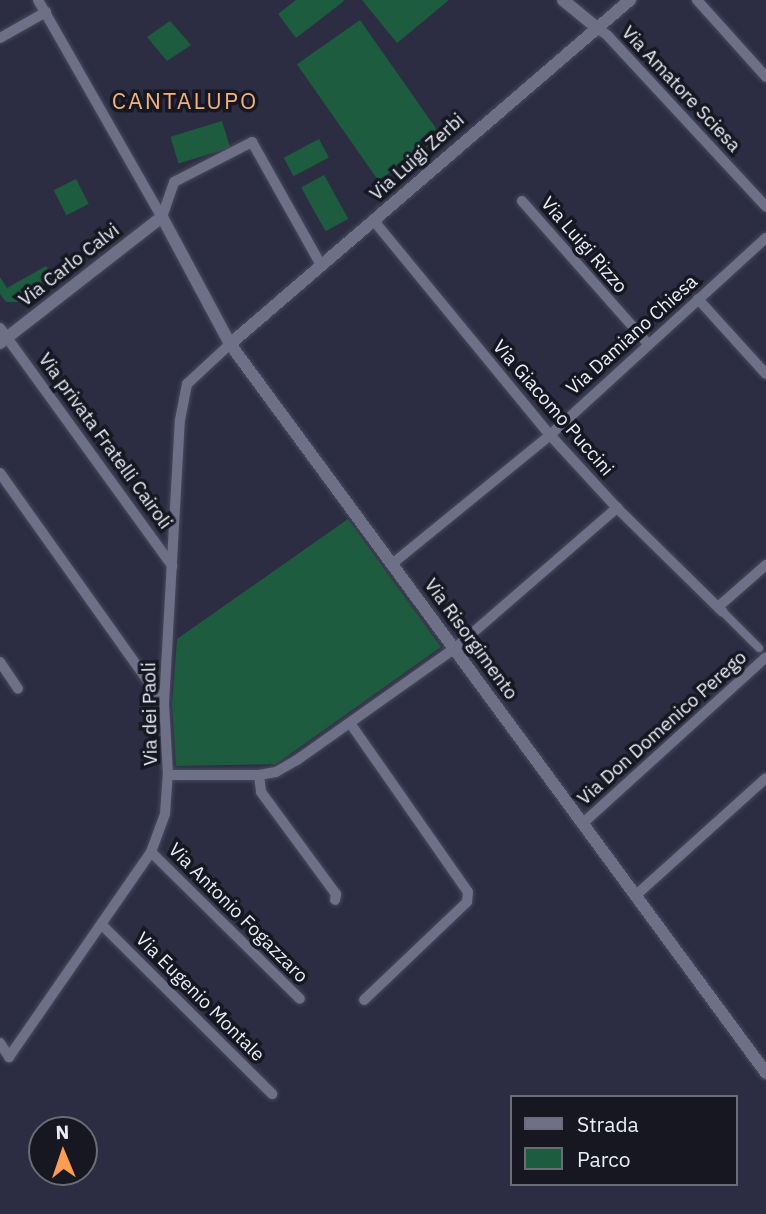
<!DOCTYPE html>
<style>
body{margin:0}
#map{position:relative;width:766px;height:1214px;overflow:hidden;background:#2c2d43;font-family:"IBM Plex Sans",sans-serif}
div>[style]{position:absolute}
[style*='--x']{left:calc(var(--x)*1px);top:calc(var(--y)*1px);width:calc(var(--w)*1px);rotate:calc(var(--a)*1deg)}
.green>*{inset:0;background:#1e5c3f;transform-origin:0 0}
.roads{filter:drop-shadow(0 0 2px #48495b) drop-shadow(0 0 2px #48495b)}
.pedestrian>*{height:8px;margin:-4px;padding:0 4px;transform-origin:4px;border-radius:4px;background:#6e7088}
.minor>*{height:10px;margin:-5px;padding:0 5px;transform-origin:5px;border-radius:5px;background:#6e7088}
.tertiary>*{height:12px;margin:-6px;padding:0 6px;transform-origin:6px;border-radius:6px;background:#6e7088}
span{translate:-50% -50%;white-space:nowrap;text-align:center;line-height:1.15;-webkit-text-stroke:7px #161720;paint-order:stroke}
.street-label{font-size:19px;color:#eaecfa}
.quarter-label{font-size:23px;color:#f2af80;letter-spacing:2px}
.legend{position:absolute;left:510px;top:1095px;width:228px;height:91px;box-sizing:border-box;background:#161720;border:2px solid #6b6c77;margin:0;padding:9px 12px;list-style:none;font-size:21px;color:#eaecfa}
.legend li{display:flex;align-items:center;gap:14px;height:35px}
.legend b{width:35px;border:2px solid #6b6c77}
.north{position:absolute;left:28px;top:1116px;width:70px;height:70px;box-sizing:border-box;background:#161720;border:2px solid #6b6c77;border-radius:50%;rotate:358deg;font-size:19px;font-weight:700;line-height:28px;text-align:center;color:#eaecfa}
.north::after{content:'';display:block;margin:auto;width:24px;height:32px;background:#fd9d54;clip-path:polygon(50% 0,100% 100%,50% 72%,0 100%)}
</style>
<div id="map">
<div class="green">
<i style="clip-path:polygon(296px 0,343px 0,344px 1px,296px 38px,278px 14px)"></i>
<i style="clip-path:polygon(362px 0,449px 0,397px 43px)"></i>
<i style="left:360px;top:20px;width:142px;height:77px;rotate:55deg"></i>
<i style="clip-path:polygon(170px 21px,191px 45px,167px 61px,147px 37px)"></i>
<i style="left:222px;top:121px;width:28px;height:54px;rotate:73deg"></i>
<i style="left:319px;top:139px;width:21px;height:40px;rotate:62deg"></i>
<i style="left:324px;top:175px;width:50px;height:26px;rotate:61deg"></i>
<i style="left:76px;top:179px;width:28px;height:25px;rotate:63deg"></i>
<i style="clip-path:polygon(46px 266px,56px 279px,25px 302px,6px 302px,0 294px,0 277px,7px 288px)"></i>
<i style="clip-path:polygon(348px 519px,441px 647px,276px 764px,176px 766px,172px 705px,177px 639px)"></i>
</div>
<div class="roads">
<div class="pedestrian">
<i style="--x:723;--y:612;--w:51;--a:45"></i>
</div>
<div class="minor">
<i style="--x:38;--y:0;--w:250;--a:60.3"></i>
<i style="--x:697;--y:0;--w:103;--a:48.1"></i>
<i style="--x:597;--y:28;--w:12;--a:35"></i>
<i style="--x:607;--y:35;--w:234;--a:47.2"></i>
<i style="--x:0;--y:38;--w:53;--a:-29.5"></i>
<i style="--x:522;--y:201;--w:189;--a:48.6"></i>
<i style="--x:162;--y:217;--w:37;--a:-71"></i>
<i style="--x:174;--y:182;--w:88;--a:-27.1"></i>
<i style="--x:252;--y:142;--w:141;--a:60.7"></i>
<i style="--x:374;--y:221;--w:277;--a:50.6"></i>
<i style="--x:550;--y:435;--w:99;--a:47.5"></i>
<i style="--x:617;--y:508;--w:148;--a:44.5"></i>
<i style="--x:698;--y:299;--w:101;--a:47.8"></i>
<i style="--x:0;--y:328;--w:294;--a:54.1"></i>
<i style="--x:0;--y:473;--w:283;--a:54.6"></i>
<i style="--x:392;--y:564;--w:204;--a:-39.2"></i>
<i style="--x:550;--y:435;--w:292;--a:-42.4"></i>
<i style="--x:718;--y:607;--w:64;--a:-41.2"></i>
<i style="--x:0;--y:662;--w:32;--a:56"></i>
<i style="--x:350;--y:723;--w:206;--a:55.1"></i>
<i style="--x:468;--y:892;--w:10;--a:96"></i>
<i style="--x:467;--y:902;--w:142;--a:136.4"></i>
<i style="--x:168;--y:775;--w:91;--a:0"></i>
<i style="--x:259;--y:775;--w:17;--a:-10"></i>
<i style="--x:276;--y:772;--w:24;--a:-30"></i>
<i style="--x:297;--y:760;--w:192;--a:-35.3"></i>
<i style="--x:454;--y:649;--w:216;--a:-40.9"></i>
<i style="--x:259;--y:775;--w:17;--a:83"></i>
<i style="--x:261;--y:792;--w:127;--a:53.7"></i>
<i style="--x:336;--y:894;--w:6;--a:99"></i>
<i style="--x:582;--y:824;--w:248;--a:-42.2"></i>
<i style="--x:151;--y:852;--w:209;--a:44.6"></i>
<i style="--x:635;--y:896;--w:176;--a:-42"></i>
<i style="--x:102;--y:925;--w:240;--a:44.8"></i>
<i style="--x:0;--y:1043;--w:17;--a:57"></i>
<i style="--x:9;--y:1057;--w:249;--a:-55.3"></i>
<i style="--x:151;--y:852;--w:40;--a:-69.8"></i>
<i style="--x:165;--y:814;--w:39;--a:-86"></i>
<i style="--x:168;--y:775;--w:71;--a:-93.2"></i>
<i style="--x:164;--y:704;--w:284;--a:-86.8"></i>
<i style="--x:180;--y:420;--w:37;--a:-79"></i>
<i style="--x:187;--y:384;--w:59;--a:-42.9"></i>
</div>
<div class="tertiary">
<i style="--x:563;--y:0;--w:44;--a:39.5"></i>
<i style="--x:0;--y:343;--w:205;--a:-37.9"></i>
<i style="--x:162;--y:217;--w:144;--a:61.8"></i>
<i style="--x:230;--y:344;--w:905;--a:53.67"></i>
<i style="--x:230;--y:344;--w:528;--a:-40.7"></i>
</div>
</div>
<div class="street-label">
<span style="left:681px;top:89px;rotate:47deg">Via Amatore Sciesa</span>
<span style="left:417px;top:157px;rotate:-42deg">Via Luigi Zerbi</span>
<span style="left:584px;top:245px;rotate:49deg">Via Luigi Rizzo</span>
<span style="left:69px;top:265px;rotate:-38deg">Via Carlo Calvi</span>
<span style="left:632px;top:335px;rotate:-42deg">Via Damiano Chiesa</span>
<span style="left:553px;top:408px;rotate:49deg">Via Giacomo Puccini</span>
<span style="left:105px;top:441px;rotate:54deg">Via privata Fratelli Cairoli</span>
<span style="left:471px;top:639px;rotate:54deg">Via Risorgimento</span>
<span style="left:150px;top:714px;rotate:-91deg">Via dei Paoli</span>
<span style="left:662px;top:728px;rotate:-42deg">Via Don Domenico Perego</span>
<span style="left:238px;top:913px;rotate:45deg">Via Antonio Fogazzaro</span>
<span style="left:200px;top:997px;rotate:45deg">Via Eugenio Montale</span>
</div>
<div class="quarter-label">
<span style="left:185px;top:100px">CANTALUPO</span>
</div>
<ul class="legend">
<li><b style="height:9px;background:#6e7088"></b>Strada</li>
<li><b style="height:19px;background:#1e5c3f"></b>Parco</li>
</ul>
<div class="north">N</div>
</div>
